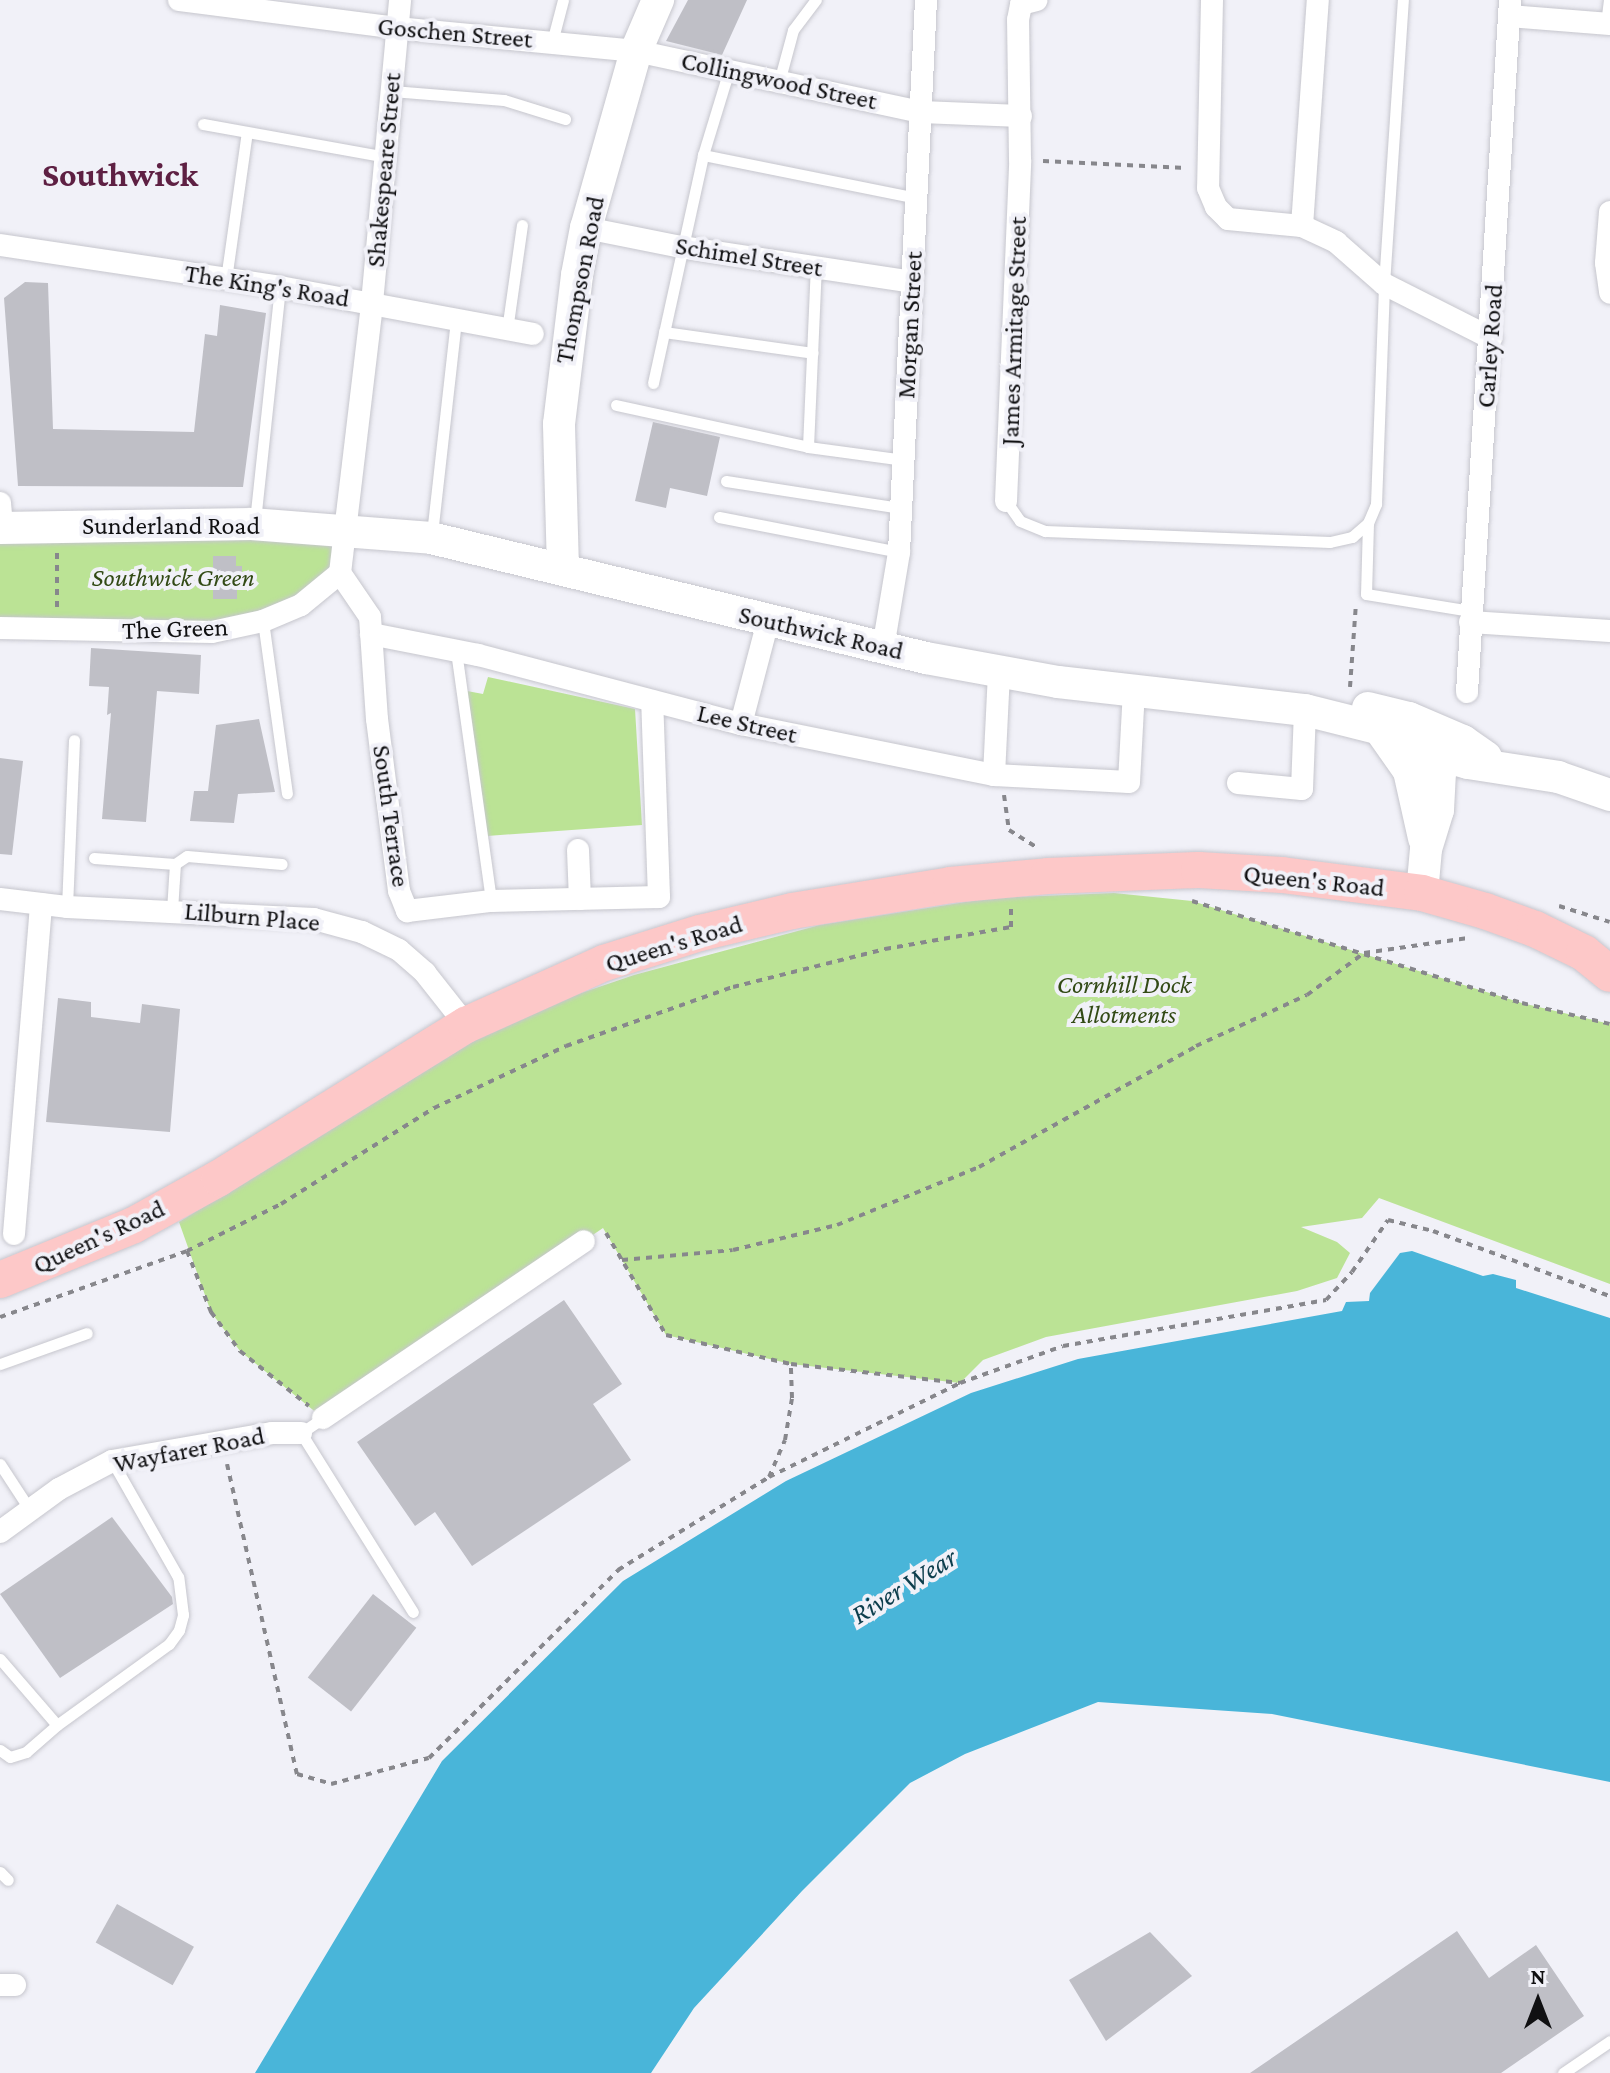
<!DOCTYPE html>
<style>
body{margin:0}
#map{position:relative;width:1610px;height:2073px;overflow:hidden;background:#f1f1f8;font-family:"Crimson Pro",serif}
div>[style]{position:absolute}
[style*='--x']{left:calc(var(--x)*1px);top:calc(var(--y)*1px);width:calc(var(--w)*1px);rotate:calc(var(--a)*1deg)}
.green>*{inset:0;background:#bbe395}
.water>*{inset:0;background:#49b5d9}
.building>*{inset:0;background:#bfbfc6;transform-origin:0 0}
.path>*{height:4px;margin-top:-2px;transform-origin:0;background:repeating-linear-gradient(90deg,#87878c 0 6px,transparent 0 12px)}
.roads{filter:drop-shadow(0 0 2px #c6c6cd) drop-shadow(0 0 2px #c6c6cd)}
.lane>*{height:11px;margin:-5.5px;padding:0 5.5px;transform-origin:5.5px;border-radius:5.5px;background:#fff}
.street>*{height:22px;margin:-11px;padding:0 11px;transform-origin:11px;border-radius:11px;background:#fff}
.secondary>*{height:32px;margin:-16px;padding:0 16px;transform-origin:16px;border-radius:16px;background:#fff}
.primary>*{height:36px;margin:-18px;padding:0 18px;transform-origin:18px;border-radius:18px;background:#fdc8c8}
span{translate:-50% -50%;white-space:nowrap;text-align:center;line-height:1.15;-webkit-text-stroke:8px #f1f1f8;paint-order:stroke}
.street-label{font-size:26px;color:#101012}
.park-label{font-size:26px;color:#324a15;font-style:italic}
.water-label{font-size:28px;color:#0c3d4c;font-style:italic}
.district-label{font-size:34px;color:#5e2043;font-weight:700}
.north{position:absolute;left:1498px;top:1961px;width:80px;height:80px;-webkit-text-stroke:6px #f1f1f8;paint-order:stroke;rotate:0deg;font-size:22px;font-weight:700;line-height:32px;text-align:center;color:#101012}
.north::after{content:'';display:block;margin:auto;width:28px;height:36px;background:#101012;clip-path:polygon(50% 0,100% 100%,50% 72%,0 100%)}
</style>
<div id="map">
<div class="green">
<i style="clip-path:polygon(0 528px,346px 531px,340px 573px,263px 621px,0 628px)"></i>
<i style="clip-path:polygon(488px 677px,635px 709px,642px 825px,487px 836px,467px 691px,483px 694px)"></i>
<i style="clip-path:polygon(1114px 893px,1192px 901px,1522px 1003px,1610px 1024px,1610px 1284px,1379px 1198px,1362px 1218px,1301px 1227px,1337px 1242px,1350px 1253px,1337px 1278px,1297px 1291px,1046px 1337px,983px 1360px,960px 1383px,791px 1364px,666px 1335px,603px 1228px,323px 1418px,240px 1351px,211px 1312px,179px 1222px,475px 1040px,549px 1004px,634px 975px,820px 925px,991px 898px)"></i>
</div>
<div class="water">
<i style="clip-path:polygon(1412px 1251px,1483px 1276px,1493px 1274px,1516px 1280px,1516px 1288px,1610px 1318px,1610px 1782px,1272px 1714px,1098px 1702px,965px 1754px,910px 1783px,802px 1891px,694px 2008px,651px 2073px,255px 2073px,442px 1761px,623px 1581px,786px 1481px,971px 1393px,1078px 1359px,1342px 1311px,1346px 1302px,1369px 1301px,1370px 1293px,1400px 1253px)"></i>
</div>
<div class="building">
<i style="clip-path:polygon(688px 0,747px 0,722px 55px,666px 41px)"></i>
<i style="clip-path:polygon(25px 282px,48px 283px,53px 429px,194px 432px,205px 334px,217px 336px,220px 305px,266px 313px,243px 487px,18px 486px,4px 298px)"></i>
<i style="clip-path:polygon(653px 422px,720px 437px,707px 496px,670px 488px,666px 508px,635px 501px)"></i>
<i style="clip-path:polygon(213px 556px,236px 556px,236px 566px,242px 566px,242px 584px,237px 584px,237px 599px,213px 599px)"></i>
<i style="clip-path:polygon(91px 648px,201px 655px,199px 694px,157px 691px,146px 822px,102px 819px,111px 713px,107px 715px,109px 687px,89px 686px)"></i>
<i style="clip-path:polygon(259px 719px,275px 792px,238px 794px,234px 823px,190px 821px,194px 791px,208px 791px,216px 725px)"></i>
<i style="clip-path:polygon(0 758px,23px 761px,12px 855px,0 854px)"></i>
<i style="clip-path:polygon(58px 998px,91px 1002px,91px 1017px,140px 1023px,142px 1004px,180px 1009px,170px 1132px,46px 1122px)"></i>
<i style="clip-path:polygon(564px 1300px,622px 1384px,593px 1404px,631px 1460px,472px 1566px,435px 1512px,415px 1526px,357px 1442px)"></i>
<i style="clip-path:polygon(112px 1517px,172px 1597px,173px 1604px,60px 1678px,0 1594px)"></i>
<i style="left:373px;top:1594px;width:55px;height:106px;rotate:38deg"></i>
<i style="left:117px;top:1904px;width:88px;height:44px;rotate:29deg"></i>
<i style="clip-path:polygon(1457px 1931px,1489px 1978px,1536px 1945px,1584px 2016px,1501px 2073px,1250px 2073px)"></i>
<i style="clip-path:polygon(1150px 1932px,1192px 1976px,1106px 2041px,1069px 1980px)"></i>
</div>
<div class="path">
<i style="--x:1043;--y:161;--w:143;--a:2.8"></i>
<i style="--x:57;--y:553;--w:55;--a:90"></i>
<i style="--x:1350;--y:687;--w:83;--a:-85.9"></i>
<i style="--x:1004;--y:795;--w:35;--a:82"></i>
<i style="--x:1009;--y:830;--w:32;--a:32"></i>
<i style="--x:1192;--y:901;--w:345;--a:17.2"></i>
<i style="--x:1522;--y:1003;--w:90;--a:13.4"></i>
<i style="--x:1559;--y:906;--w:53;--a:17.4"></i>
<i style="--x:606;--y:1233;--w:118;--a:59.5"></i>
<i style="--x:666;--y:1335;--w:128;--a:13.1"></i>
<i style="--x:791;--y:1364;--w:170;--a:6.4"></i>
<i style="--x:960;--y:1383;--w:109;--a:-19.8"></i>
<i style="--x:1063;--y:1346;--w:267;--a:-9.9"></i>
<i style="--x:1326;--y:1300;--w:38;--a:-47"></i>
<i style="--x:1352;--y:1272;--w:63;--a:-55.3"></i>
<i style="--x:1388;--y:1220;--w:46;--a:13.7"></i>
<i style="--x:1433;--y:1231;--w:189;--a:20.2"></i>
<i style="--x:187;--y:1251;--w:105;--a:-26.6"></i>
<i style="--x:281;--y:1204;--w:181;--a:-32.1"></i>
<i style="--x:434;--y:1108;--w:146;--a:-25.2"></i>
<i style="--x:566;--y:1046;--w:177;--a:-19.5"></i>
<i style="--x:733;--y:987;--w:157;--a:-14"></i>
<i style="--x:885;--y:949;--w:128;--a:-9.9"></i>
<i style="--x:1011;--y:927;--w:20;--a:-90"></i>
<i style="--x:622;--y:1260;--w:111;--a:-5.1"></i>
<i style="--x:733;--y:1250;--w:107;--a:-13.5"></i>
<i style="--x:837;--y:1225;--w:153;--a:-22.2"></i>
<i style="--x:979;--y:1167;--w:248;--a:-29.1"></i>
<i style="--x:1196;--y:1046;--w:122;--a:-24.7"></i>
<i style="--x:1307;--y:995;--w:71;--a:-36.4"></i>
<i style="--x:1364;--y:953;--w:105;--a:-8.2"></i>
<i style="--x:0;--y:1317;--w:198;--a:-19.4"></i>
<i style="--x:187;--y:1251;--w:66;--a:68.5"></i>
<i style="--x:211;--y:1312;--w:49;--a:53.4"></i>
<i style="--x:240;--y:1351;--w:88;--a:38.6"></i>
<i style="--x:227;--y:1464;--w:318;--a:77.3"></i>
<i style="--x:297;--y:1774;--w:35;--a:16"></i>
<i style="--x:331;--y:1784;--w:101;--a:-14.9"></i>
<i style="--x:429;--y:1758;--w:267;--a:-44.8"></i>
<i style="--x:618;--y:1570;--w:177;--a:-31.6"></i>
<i style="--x:769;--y:1477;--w:213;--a:-26.2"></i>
<i style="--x:769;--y:1477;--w:40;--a:-66.6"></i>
<i style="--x:785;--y:1440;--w:43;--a:-80.5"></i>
<i style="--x:792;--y:1398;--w:34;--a:-92"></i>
</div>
<div class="roads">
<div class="lane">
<i style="--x:1606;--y:24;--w:24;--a:-83"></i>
<i style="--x:552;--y:42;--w:43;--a:-75.3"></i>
<i style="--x:779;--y:82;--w:54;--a:-74.9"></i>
<i style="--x:793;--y:30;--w:38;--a:-53"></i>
<i style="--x:392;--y:91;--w:112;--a:4.6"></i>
<i style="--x:504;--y:100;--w:64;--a:17.3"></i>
<i style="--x:203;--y:124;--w:186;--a:10.2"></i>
<i style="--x:703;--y:155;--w:217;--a:11.4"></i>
<i style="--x:226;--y:279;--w:148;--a:-81.9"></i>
<i style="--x:507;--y:330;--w:106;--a:-81.9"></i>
<i style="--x:664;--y:332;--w:150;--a:8"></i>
<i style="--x:653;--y:383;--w:233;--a:-77.6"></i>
<i style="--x:703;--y:155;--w:89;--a:-73"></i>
<i style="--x:616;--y:405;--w:197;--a:12.3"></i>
<i style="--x:808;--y:447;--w:97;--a:7.7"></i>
<i style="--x:808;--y:447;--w:180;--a:-87.5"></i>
<i style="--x:726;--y:481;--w:177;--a:8.8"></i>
<i style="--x:1006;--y:501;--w:24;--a:55"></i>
<i style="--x:1020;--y:521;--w:27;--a:22"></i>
<i style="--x:1045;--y:531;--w:285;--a:2.2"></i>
<i style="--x:1330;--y:542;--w:23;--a:-13"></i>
<i style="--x:1352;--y:537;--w:21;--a:-41"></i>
<i style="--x:1368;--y:523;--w:21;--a:-67"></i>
<i style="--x:1376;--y:504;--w:220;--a:-87.9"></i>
<i style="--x:1384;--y:284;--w:285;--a:-86.2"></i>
<i style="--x:719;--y:517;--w:183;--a:11"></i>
<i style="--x:255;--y:521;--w:235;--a:-83.9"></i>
<i style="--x:1368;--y:523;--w:71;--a:91.6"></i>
<i style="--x:1366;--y:594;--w:106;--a:9.2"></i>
<i style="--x:432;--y:534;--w:214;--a:-83.6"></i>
<i style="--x:263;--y:621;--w:174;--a:82.1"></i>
<i style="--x:456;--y:651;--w:252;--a:82"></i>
<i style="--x:94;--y:858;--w:81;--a:4.2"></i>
<i style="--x:175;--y:864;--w:14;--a:-34"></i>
<i style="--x:187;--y:856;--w:95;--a:4.8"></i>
<i style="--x:67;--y:907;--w:167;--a:-87.6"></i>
<i style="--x:172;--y:910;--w:46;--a:-86.3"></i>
<i style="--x:0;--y:1364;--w:92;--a:-19.6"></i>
<i style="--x:323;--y:1418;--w:27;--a:146"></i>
<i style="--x:301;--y:1433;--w:211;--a:58"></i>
<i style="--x:0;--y:1464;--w:55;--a:56.9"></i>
<i style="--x:0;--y:1659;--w:87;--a:49.2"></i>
<i style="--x:0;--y:1750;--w:12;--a:35"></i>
<i style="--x:10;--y:1757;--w:17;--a:-17"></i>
<i style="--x:26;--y:1752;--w:41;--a:-41.1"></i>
<i style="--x:57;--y:1725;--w:138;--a:-35.9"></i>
<i style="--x:169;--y:1644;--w:17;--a:-54"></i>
<i style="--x:179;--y:1630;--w:16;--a:-75"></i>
<i style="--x:183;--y:1615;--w:38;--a:-97"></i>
<i style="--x:178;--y:1577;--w:133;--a:-119.6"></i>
<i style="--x:0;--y:1872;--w:11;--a:45"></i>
<i style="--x:1563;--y:2073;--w:57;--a:-34.2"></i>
</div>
<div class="street">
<i style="--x:179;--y:0;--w:220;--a:7.3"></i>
<i style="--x:397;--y:28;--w:240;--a:5.5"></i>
<i style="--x:636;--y:51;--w:291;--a:12.1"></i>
<i style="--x:921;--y:112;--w:100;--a:2.3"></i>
<i style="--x:1212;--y:0;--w:188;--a:91.2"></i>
<i style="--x:1208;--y:188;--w:21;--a:67"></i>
<i style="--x:1216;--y:207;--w:17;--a:45"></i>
<i style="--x:1228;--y:219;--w:74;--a:5.4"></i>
<i style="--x:1302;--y:226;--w:38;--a:25"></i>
<i style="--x:1336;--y:242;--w:64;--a:41.2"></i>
<i style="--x:1384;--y:284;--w:120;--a:26.8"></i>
<i style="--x:1509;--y:16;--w:101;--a:4.5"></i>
<i style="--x:1610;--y:212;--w:51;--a:94.5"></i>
<i style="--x:1606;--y:263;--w:30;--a:82"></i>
<i style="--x:1302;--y:226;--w:227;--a:-86"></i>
<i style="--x:586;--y:228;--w:97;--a:11.3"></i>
<i style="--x:681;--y:247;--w:234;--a:8.6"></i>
<i style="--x:0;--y:245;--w:283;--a:8.5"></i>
<i style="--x:280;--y:287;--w:257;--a:10.5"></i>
<i style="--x:1006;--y:501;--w:341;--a:-87.6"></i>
<i style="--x:1020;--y:160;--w:140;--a:-90.8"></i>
<i style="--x:1018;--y:20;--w:16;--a:-79"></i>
<i style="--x:1021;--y:4;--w:16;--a:-14"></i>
<i style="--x:0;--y:503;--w:25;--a:85"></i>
<i style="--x:340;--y:573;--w:53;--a:55.7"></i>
<i style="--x:370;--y:617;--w:102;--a:86.1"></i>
<i style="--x:377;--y:719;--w:173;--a:82.7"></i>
<i style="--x:399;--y:891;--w:22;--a:68"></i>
<i style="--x:407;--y:911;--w:85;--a:-6.8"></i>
<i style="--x:491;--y:901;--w:168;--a:-1.4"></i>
<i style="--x:659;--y:897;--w:196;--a:-92"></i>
<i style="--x:1470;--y:622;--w:140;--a:3.7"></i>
<i style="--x:0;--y:628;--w:212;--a:1.1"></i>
<i style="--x:212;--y:632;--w:52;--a:-12.2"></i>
<i style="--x:263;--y:621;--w:41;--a:-22.8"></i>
<i style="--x:301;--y:605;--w:50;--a:-39.4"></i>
<i style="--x:340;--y:573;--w:272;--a:-83.2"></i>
<i style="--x:372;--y:303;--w:304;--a:-84.7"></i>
<i style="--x:371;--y:634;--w:109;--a:11.1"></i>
<i style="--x:478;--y:655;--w:272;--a:14.7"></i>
<i style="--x:741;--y:724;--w:258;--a:11.4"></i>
<i style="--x:994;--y:775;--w:135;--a:3"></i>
<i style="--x:1129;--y:782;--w:92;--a:-86.9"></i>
<i style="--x:883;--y:648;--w:97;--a:-80.5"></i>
<i style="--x:899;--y:552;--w:553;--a:-87.2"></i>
<i style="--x:1467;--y:692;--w:693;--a:-86.44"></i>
<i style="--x:741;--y:724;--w:106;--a:-75.3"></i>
<i style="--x:994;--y:775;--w:104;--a:-87.2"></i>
<i style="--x:1238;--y:783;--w:64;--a:5.4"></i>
<i style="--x:1302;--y:789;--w:79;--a:-87.8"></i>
<i style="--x:578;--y:850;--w:49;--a:87.7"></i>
<i style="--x:0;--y:899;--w:67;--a:6.8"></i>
<i style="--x:67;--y:907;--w:247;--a:2.8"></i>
<i style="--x:314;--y:919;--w:50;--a:15.2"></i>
<i style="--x:362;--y:932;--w:41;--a:25.9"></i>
<i style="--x:399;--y:950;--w:35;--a:41"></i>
<i style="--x:425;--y:973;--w:66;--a:51.7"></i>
<i style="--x:14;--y:1234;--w:331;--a:-85.3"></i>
<i style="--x:323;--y:1418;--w:315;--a:-34.1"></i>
<i style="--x:0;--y:1532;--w:73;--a:-36.1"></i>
<i style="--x:59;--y:1489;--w:60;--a:-27.8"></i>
<i style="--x:112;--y:1461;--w:162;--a:-9.9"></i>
<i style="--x:272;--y:1433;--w:29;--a:0"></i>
<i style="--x:0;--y:1985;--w:15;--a:0"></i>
</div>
<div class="secondary">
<i style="--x:0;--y:528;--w:251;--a:-0.9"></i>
<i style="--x:251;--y:524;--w:181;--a:4.4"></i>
<i style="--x:431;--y:538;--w:509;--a:13.63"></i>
<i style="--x:926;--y:658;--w:134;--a:10.3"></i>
<i style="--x:1058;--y:682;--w:249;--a:6.5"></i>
<i style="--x:1305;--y:710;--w:74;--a:14"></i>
<i style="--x:1377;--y:728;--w:61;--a:24.1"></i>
<i style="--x:1433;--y:753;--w:36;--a:16"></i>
<i style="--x:1468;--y:763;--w:91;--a:8.8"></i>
<i style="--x:1558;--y:777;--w:55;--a:19.1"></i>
<i style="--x:563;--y:569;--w:145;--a:-91.6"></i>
<i style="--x:559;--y:424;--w:150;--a:-83.1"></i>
<i style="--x:577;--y:275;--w:48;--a:-79.2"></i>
<i style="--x:586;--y:228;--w:184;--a:-74.2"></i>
<i style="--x:636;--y:51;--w:56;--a:-66.7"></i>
<i style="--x:1368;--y:708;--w:42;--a:13.7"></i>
<i style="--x:1409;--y:718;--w:59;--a:23.1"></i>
<i style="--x:1463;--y:741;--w:28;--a:35"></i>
<i style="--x:1381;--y:731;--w:49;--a:55"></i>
<i style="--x:1409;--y:771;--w:69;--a:77.4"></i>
<i style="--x:1422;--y:893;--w:44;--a:-84.8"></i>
<i style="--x:1426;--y:849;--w:41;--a:-72.9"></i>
<i style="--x:1438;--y:810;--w:37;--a:-87"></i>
<i style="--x:1440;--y:773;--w:37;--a:-112"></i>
</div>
<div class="primary">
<i style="--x:0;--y:1280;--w:145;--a:-22.3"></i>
<i style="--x:134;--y:1225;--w:97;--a:-28.9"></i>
<i style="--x:219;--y:1178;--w:291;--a:-31.8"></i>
<i style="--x:466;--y:1025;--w:151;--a:-24.2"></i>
<i style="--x:604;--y:963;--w:101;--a:-17.4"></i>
<i style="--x:700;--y:933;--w:95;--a:-13.4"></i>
<i style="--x:792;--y:911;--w:160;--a:-9.3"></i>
<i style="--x:950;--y:885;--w:98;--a:-5.2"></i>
<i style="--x:1048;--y:876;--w:151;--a:-2.3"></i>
<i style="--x:1199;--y:870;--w:83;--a:3.4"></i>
<i style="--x:1282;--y:875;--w:141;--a:7.3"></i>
<i style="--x:1422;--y:893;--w:66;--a:15.9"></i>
<i style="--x:1485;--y:911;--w:53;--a:19.8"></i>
<i style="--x:1535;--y:929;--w:55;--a:26.1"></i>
<i style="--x:1584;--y:953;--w:33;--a:39"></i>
</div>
</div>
<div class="street-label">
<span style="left:455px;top:33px;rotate:5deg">Goschen Street</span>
<span style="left:779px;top:81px;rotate:12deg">Collingwood Street</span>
<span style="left:384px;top:170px;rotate:-85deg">Shakespeare Street</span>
<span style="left:749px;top:257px;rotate:9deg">Schimel Street</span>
<span style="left:580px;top:280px;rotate:-79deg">Thompson Road</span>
<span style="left:267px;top:286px;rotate:9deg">The King's Road</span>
<span style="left:910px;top:325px;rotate:-87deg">Morgan Street</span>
<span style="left:1014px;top:331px;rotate:-88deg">James Armitage Street</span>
<span style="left:1490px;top:346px;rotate:-86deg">Carley Road</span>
<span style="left:171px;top:526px">Sunderland Road</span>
<span style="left:175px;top:629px;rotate:-2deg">The Green</span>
<span style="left:821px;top:633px;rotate:13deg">Southwick Road</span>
<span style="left:747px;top:724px;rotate:13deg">Lee Street</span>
<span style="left:391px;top:816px;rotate:82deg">South Terrace</span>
<span style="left:1314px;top:881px;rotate:6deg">Queen's Road</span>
<span style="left:252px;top:917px;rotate:5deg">Lilburn Place</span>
<span style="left:674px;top:944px;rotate:-17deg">Queen's Road</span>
<span style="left:99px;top:1237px;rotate:-25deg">Queen's Road</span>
<span style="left:189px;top:1450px;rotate:-11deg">Wayfarer Road</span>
</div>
<div class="park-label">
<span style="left:173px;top:578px">Southwick Green</span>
<span style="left:1124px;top:1000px">Cornhill Dock<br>Allotments</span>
</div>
<div class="water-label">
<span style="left:904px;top:1586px;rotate:-32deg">River Wear</span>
</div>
<div class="district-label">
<span style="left:120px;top:175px">Southwick</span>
</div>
<div class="north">N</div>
</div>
